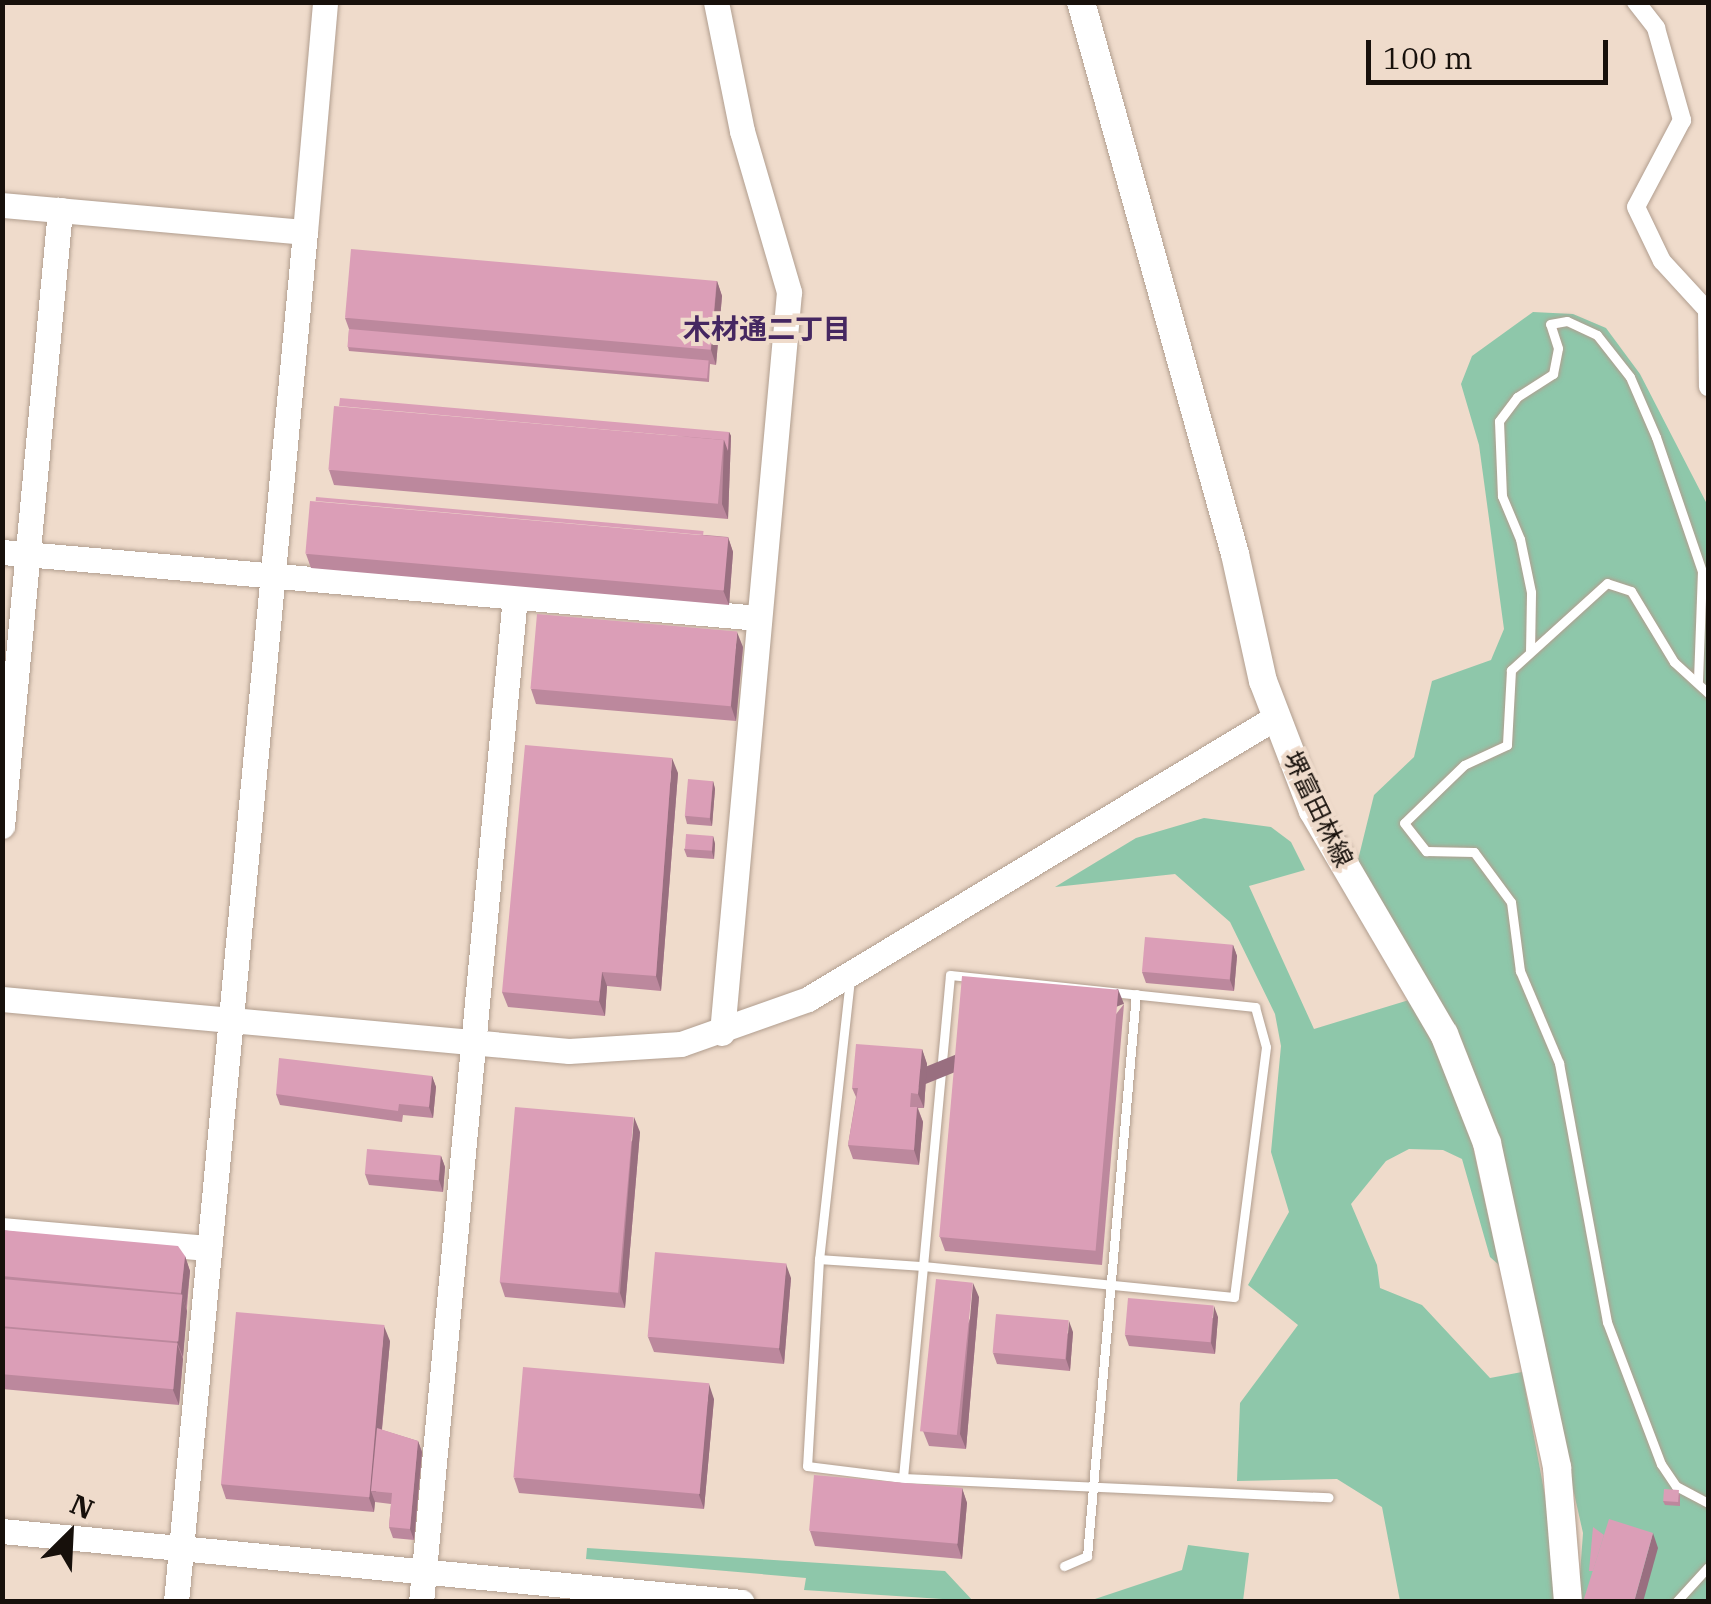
<!DOCTYPE html>
<meta charset="utf-8">
<style>
body{margin:0}
#map{position:relative;width:1711px;height:1604px;overflow:hidden;background:#efdbcb;font-family:"IBM Plex Serif","Noto Sans JP",serif}
div>[style]{position:absolute}
[style*='--x']{left:calc(var(--x)*1px);top:calc(var(--y)*1px);width:calc(var(--w)*1px);rotate:calc(var(--a)*1deg)}
.green>*{inset:0;background:#8ec7aa}
.roads{filter:drop-shadow(0 0 2px #b19e8f) drop-shadow(0 0 2px #b19e8f)}
.lane>*{height:9px;margin:-4.5px;padding:0 4.5px;transform-origin:4.5px;border-radius:4.5px;background:#fff}
.street>*{height:18px;margin:-9px;padding:0 9px;transform-origin:9px;border-radius:9px;background:#fff}
.secondary>*{height:25px;margin:-12.5px;padding:0 12.5px;transform-origin:12.5px;border-radius:12.5px;background:#fff}
.primary>*{height:28px;margin:-14px;padding:0 14px;transform-origin:14px;border-radius:14px;background:#fff}
.wall>*{inset:0;background:#bc889d}
.shaded-wall>*{inset:0;background:#996f80;transform-origin:0 0}
.building>*{inset:0;background:#db9eb7;transform-origin:0 0}
span{translate:-50% -50%;white-space:nowrap;text-align:center;line-height:1.15;-webkit-text-stroke:8px #efdbcb;paint-order:stroke}
.street-label{font-size:25px;color:#17100b}
.neighbourhood-label{font-size:28px;color:#452761;font-weight:700}
.frame{position:absolute;inset:0;border:5px solid #17100b;pointer-events:none}
.north{position:absolute;left:20px;top:1484px;width:100px;height:100px;-webkit-text-stroke:8px #efdbcb;paint-order:stroke;rotate:24deg;font-size:28px;font-weight:700;line-height:40px;text-align:center;color:#17100b}
.north::after{content:'';display:block;margin:auto;width:35px;height:45px;background:#17100b;clip-path:polygon(50% 0,100% 100%,50% 72%,0 100%)}
.scale{position:absolute;left:1366px;top:40px;width:242px;height:45px;box-sizing:border-box;border:5px solid #17100b;border-top:0;padding-left:12px;font-size:30px;line-height:35px;white-space:nowrap;color:#17100b;-webkit-text-stroke:8px #efdbcb;paint-order:stroke}
</style>
<div id="map">
<div class="green">
<i style="clip-path:polygon(1533px 312px,1573px 314px,1606px 328px,1640px 374px,1708px 506px,1708px 1601px,1578px 1601px,1583px 1533px,1513px 1223px,1357px 864px,1374px 795px,1414px 757px,1432px 681px,1491px 660px,1504px 629px,1479px 445px,1461px 384px,1472px 356px)"></i>
<i style="clip-path:polygon(1204px 818px,1271px 827px,1291px 842px,1305px 870px,1249px 886px,1314px 1029px,1409px 1000px,1441px 1059px,1467px 1120px,1499px 1265px,1490px 1257px,1462px 1159px,1443px 1150px,1409px 1149px,1386px 1161px,1351px 1204px,1377px 1265px,1380px 1288px,1422px 1305px,1490px 1378px,1522px 1372px,1553px 1539px,1556px 1601px,1400px 1601px,1382px 1507px,1337px 1479px,1237px 1481px,1240px 1403px,1298px 1325px,1248px 1285px,1289px 1212px,1271px 1152px,1281px 1046px,1275px 1014px,1230px 922px,1175px 874px,1055px 887px,1136px 838px)"></i>
<i style="clip-path:polygon(1188px 1545px,1249px 1553px,1243px 1601px,1089px 1601px,1182px 1570px)"></i>
<i style="clip-path:polygon(587px 1548px,945px 1571px,973px 1601px,804px 1590px,806px 1578px,586px 1559px)"></i>
</div>
<div class="roads">
<div class="lane">
<i style="--x:1530;--y:652;--w:60;--a:-89"></i>
<i style="--x:1531;--y:592;--w:54;--a:-101.7"></i>
<i style="--x:1520;--y:539;--w:47;--a:-112.7"></i>
<i style="--x:1502;--y:496;--w:75;--a:-92.3"></i>
<i style="--x:1499;--y:421;--w:30;--a:-53"></i>
<i style="--x:1517;--y:397;--w:43;--a:-32.6"></i>
<i style="--x:1553;--y:374;--w:26;--a:-79"></i>
<i style="--x:1558;--y:348;--w:25;--a:-108"></i>
<i style="--x:1550;--y:324;--w:17;--a:-10"></i>
<i style="--x:1567;--y:321;--w:33;--a:25"></i>
<i style="--x:1597;--y:335;--w:53;--a:51.8"></i>
<i style="--x:1630;--y:377;--w:65;--a:66.6"></i>
<i style="--x:1656;--y:437;--w:142;--a:71.1"></i>
<i style="--x:1702;--y:571;--w:111;--a:92.1"></i>
<i style="--x:1708;--y:693;--w:46;--a:-137.6"></i>
<i style="--x:1674;--y:662;--w:83;--a:-121.2"></i>
<i style="--x:1631;--y:591;--w:25;--a:-162"></i>
<i style="--x:1607;--y:583;--w:130;--a:137.8"></i>
<i style="--x:1511;--y:670;--w:75;--a:93.1"></i>
<i style="--x:1507;--y:745;--w:47;--a:155.1"></i>
<i style="--x:1464;--y:765;--w:83;--a:136"></i>
<i style="--x:1404;--y:823;--w:36;--a:52"></i>
<i style="--x:1426;--y:851;--w:48;--a:1.2"></i>
<i style="--x:1474;--y:852;--w:62;--a:53.5"></i>
<i style="--x:1511;--y:902;--w:70;--a:82.6"></i>
<i style="--x:1520;--y:971;--w:100;--a:67"></i>
<i style="--x:1559;--y:1063;--w:263;--a:79.5"></i>
<i style="--x:1607;--y:1322;--w:152;--a:69.2"></i>
<i style="--x:1661;--y:1464;--w:27;--a:56"></i>
<i style="--x:1676;--y:1486;--w:36;--a:28"></i>
<i style="--x:950;--y:975;--w:307;--a:6"></i>
<i style="--x:1255;--y:1007;--w:41;--a:74.6"></i>
<i style="--x:1266;--y:1047;--w:252;--a:97.3"></i>
<i style="--x:1234;--y:1297;--w:313;--a:-174.3"></i>
<i style="--x:923;--y:1266;--w:292;--a:-84.7"></i>
<i style="--x:850;--y:979;--w:282;--a:96.3"></i>
<i style="--x:819;--y:1259;--w:207;--a:93.3"></i>
<i style="--x:807;--y:1466;--w:97;--a:7.1"></i>
<i style="--x:903;--y:1478;--w:426;--a:2.6"></i>
<i style="--x:819;--y:1259;--w:104;--a:3.9"></i>
<i style="--x:923;--y:1266;--w:213;--a:95.4"></i>
<i style="--x:1064;--y:1566;--w:25;--a:-23"></i>
<i style="--x:1087;--y:1556;--w:564;--a:-85.02"></i>
<i style="--x:1676;--y:1602;--w:47;--a:-47.6"></i>
</div>
<div class="street">
<i style="--x:1636;--y:2;--w:33;--a:52"></i>
<i style="--x:1656;--y:28;--w:96;--a:74.2"></i>
<i style="--x:1682;--y:120;--w:98;--a:117.9"></i>
<i style="--x:1636;--y:207;--w:60;--a:64.3"></i>
<i style="--x:1662;--y:261;--w:67;--a:47.4"></i>
<i style="--x:1707;--y:310;--w:77;--a:89.3"></i>
</div>
<div class="secondary">
<i style="--x:716;--y:2;--w:132;--a:78.6"></i>
<i style="--x:742;--y:131;--w:168;--a:73.7"></i>
<i style="--x:789;--y:292;--w:744;--a:95.17"></i>
<i style="--x:2;--y:205;--w:304;--a:5.1"></i>
<i style="--x:305;--y:232;--w:1376;--a:95.38"></i>
<i style="--x:305;--y:232;--w:231;--a:-85"></i>
<i style="--x:2;--y:552;--w:760;--a:4.98"></i>
<i style="--x:2;--y:826;--w:619;--a:-84.62"></i>
<i style="--x:2;--y:999;--w:569;--a:5.24"></i>
<i style="--x:569;--y:1051;--w:112;--a:-3.6"></i>
<i style="--x:681;--y:1044;--w:135;--a:-19.5"></i>
<i style="--x:808;--y:999;--w:546;--a:-31.07"></i>
<i style="--x:2;--y:1230;--w:208;--a:5"></i>
<i style="--x:2;--y:1531;--w:743;--a:5.48"></i>
<i style="--x:421;--y:1602;--w:1009;--a:-84.66"></i>
</div>
<div class="primary">
<i style="--x:1081;--y:2;--w:573;--a:74.41"></i>
<i style="--x:1235;--y:554;--w:130;--a:77.6"></i>
<i style="--x:1263;--y:681;--w:139;--a:69"></i>
<i style="--x:1313;--y:811;--w:259;--a:59.6"></i>
<i style="--x:1444;--y:1034;--w:117;--a:68.5"></i>
<i style="--x:1487;--y:1143;--w:332;--a:77.8"></i>
<i style="--x:1557;--y:1468;--w:134;--a:85.3"></i>
</div>
</div>
<div class="wall">
<i style="clip-path:polygon(717px 281px,722px 296px,716px 365px,710px 364px,709px 382px,349px 351px,348px 347px,349px 329px,345px 318px)"></i>
<i style="clip-path:polygon(729px 432px,731px 436px,728px 519px,334px 485px,329px 470px)"></i>
<i style="clip-path:polygon(706px 535px,728px 537px,733px 552px,729px 605px,311px 568px,306px 554px)"></i>
<i style="clip-path:polygon(743px 647px,736px 721px,536px 704px,531px 689px)"></i>
<i style="clip-path:polygon(678px 773px,661px 991px,607px 986px,605px 1016px,508px 1007px,502px 992px)"></i>
<i style="clip-path:polygon(713px 781px,715px 789px,712px 826px,687px 824px,685px 816px)"></i>
<i style="clip-path:polygon(713px 836px,715px 844px,714px 859px,687px 857px,684px 849px)"></i>
<i style="clip-path:polygon(1233px 945px,1237px 956px,1234px 991px,1146px 983px,1142px 972px)"></i>
<i style="clip-path:polygon(1124px 1004px,1102px 1265px,945px 1251px,940px 1237px)"></i>
<i style="clip-path:polygon(922px 1049px,927px 1064px,924px 1108px,918px 1108px,923px 1122px,919px 1165px,853px 1159px,848px 1145px,856px 1097px,852px 1088px)"></i>
<i style="clip-path:polygon(432px 1076px,436px 1087px,433px 1118px,403px 1115px,402px 1122px,280px 1105px,276px 1094px)"></i>
<i style="clip-path:polygon(640px 1132px,625px 1308px,505px 1297px,500px 1282px)"></i>
<i style="clip-path:polygon(441px 1156px,445px 1167px,443px 1192px,369px 1185px,365px 1174px)"></i>
<i style="clip-path:polygon(2px 1230px,185px 1256px,190px 1271px,179px 1405px,2px 1389px)"></i>
<i style="clip-path:polygon(791px 1278px,784px 1364px,654px 1352px,648px 1337px)"></i>
<i style="clip-path:polygon(979px 1297px,966px 1449px,929px 1446px,923px 1431px)"></i>
<i style="clip-path:polygon(1218px 1317px,1215px 1354px,1129px 1346px,1125px 1335px)"></i>
<i style="clip-path:polygon(1073px 1332px,1070px 1371px,997px 1364px,993px 1353px)"></i>
<i style="clip-path:polygon(390px 1341px,382px 1430px,418px 1441px,422px 1452px,414px 1540px,393px 1538px,389px 1527px,391px 1504px,375px 1502px,374px 1512px,226px 1499px,221px 1484px)"></i>
<i style="clip-path:polygon(714px 1399px,704px 1509px,519px 1493px,514px 1478px)"></i>
<i style="clip-path:polygon(962px 1488px,967px 1503px,962px 1559px,815px 1546px,810px 1531px)"></i>
<i style="clip-path:polygon(1680px 1494px,1680px 1506px,1665px 1505px,1663px 1501px)"></i>
</div>
<div class="shaded-wall">
<i style="clip-path:polygon(717px 281px,722px 296px,716px 365px,711px 350px)"></i>
<i style="clip-path:polygon(729px 432px,731px 436px,728px 519px,722px 504px,724px 440px)"></i>
<i style="clip-path:polygon(728px 537px,733px 552px,729px 605px,723px 590px)"></i>
<i style="clip-path:polygon(737px 632px,743px 647px,736px 721px,731px 706px)"></i>
<i style="clip-path:polygon(672px 758px,678px 773px,661px 991px,656px 976px)"></i>
<i style="clip-path:polygon(713px 781px,715px 789px,712px 826px,710px 819px)"></i>
<i style="clip-path:polygon(713px 836px,715px 844px,714px 859px,712px 852px)"></i>
<i style="clip-path:polygon(1233px 945px,1237px 956px,1234px 991px,1230px 980px)"></i>
<i style="clip-path:polygon(602px 972px,607px 986px,605px 1016px,599px 1001px)"></i>
<i style="left:1118px;top:989px;width:16px;height:262px;rotate:68deg"></i>
<i style="clip-path:polygon(922px 1049px,927px 1064px,924px 1108px,918px 1094px)"></i>
<i style="clip-path:polygon(432px 1076px,436px 1087px,433px 1118px,429px 1107px)"></i>
<i style="clip-path:polygon(917px 1107px,923px 1122px,919px 1165px,914px 1150px)"></i>
<i style="clip-path:polygon(634px 1117px,640px 1132px,625px 1308px,620px 1293px)"></i>
<i style="clip-path:polygon(441px 1156px,445px 1167px,443px 1192px,439px 1180px)"></i>
<i style="clip-path:polygon(185px 1256px,190px 1271px,186px 1308px,181px 1293px)"></i>
<i style="clip-path:polygon(786px 1264px,791px 1278px,784px 1364px,779px 1349px)"></i>
<i style="clip-path:polygon(973px 1283px,979px 1297px,966px 1449px,960px 1434px)"></i>
<i style="clip-path:polygon(182px 1296px,187px 1311px,183px 1357px,177px 1342px)"></i>
<i style="clip-path:polygon(1214px 1306px,1218px 1317px,1215px 1354px,1211px 1343px)"></i>
<i style="clip-path:polygon(1069px 1321px,1073px 1332px,1070px 1371px,1066px 1359px)"></i>
<i style="clip-path:polygon(384px 1326px,390px 1341px,376px 1492px,371px 1491px,375px 1502px,374px 1512px,369px 1498px)"></i>
<i style="clip-path:polygon(177px 1344px,183px 1359px,179px 1405px,173px 1390px)"></i>
<i style="clip-path:polygon(709px 1384px,714px 1399px,704px 1509px,699px 1495px)"></i>
<i style="clip-path:polygon(418px 1441px,422px 1452px,414px 1540px,410px 1529px)"></i>
<i style="clip-path:polygon(962px 1488px,967px 1503px,962px 1559px,957px 1544px)"></i>
<i style="clip-path:polygon(1653px 1533px,1658px 1548px,1643px 1602px,1634px 1602px)"></i>
</div>
<div class="building">
<i style="left:351px;top:249px;width:367px;height:69px;rotate:5deg"></i>
<i style="left:349px;top:329px;width:361px;height:18px;rotate:5deg"></i>
<i style="clip-path:polygon(340px 398px,729px 432px,728px 451px,724px 440px,339px 406px)"></i>
<i style="left:334px;top:406px;width:391px;height:64px;rotate:5deg"></i>
<i style="left:316px;top:497px;width:389px;height:4px;rotate:5deg"></i>
<i style="left:310px;top:501px;width:420px;height:53px;rotate:5deg"></i>
<i style="left:537px;top:614px;width:201px;height:75px;rotate:5deg"></i>
<i style="clip-path:polygon(525px 745px,672px 758px,656px 976px,602px 972px,599px 1001px,502px 992px)"></i>
<i style="left:688px;top:779px;width:25px;height:37px;rotate:5deg"></i>
<i style="left:686px;top:834px;width:27px;height:15px;rotate:4deg"></i>
<i style="left:1145px;top:937px;width:88px;height:35px;rotate:5deg"></i>
<i style="left:962px;top:976px;width:157px;height:262px;rotate:5deg"></i>
<i style="clip-path:polygon(856px 1044px,922px 1049px,918px 1094px,911px 1093px,910px 1107px,917px 1107px,914px 1150px,848px 1145px,858px 1088px,852px 1088px)"></i>
<i style="clip-path:polygon(279px 1058px,432px 1076px,429px 1107px,399px 1104px,398px 1111px,276px 1094px)"></i>
<i style="left:515px;top:1107px;width:119px;height:176px;rotate:5deg"></i>
<i style="left:367px;top:1149px;width:74px;height:25px;rotate:5deg"></i>
<i style="clip-path:polygon(2px 1230px,178px 1246px,185px 1256px,181px 1293px,2px 1276px)"></i>
<i style="left:655px;top:1252px;width:132px;height:85px;rotate:5deg"></i>
<i style="left:2px;top:1279px;width:181px;height:47px;rotate:5deg"></i>
<i style="left:936px;top:1279px;width:37px;height:153px;rotate:6deg"></i>
<i style="left:1128px;top:1298px;width:86px;height:37px;rotate:5deg"></i>
<i style="left:236px;top:1312px;width:149px;height:173px;rotate:5deg"></i>
<i style="left:996px;top:1314px;width:73px;height:39px;rotate:5deg"></i>
<i style="left:2px;top:1328px;width:176px;height:46px;rotate:5deg"></i>
<i style="left:523px;top:1367px;width:187px;height:111px;rotate:5deg"></i>
<i style="clip-path:polygon(377px 1428px,418px 1441px,410px 1529px,389px 1527px,392px 1493px,371px 1491px)"></i>
<i style="left:814px;top:1475px;width:149px;height:56px;rotate:5deg"></i>
<i style="left:1664px;top:1489px;width:15px;height:12px;rotate:4deg"></i>
<i style="clip-path:polygon(1609px 1519px,1653px 1533px,1634px 1602px,1583px 1602px)"></i>
<i style="clip-path:polygon(1593px 1527px,1604px 1535px,1593px 1571px,1589px 1571px)"></i>
</div>
<div class="street-label">
<span style="left:1318px;top:809px;rotate:64deg">堺富田林線</span>
</div>
<div class="neighbourhood-label">
<span style="left:767px;top:329px">木材通二丁目</span>
</div>
<div class="frame"></div>
<div class="north">N</div>
<div class="scale">100 m</div>
</div>
